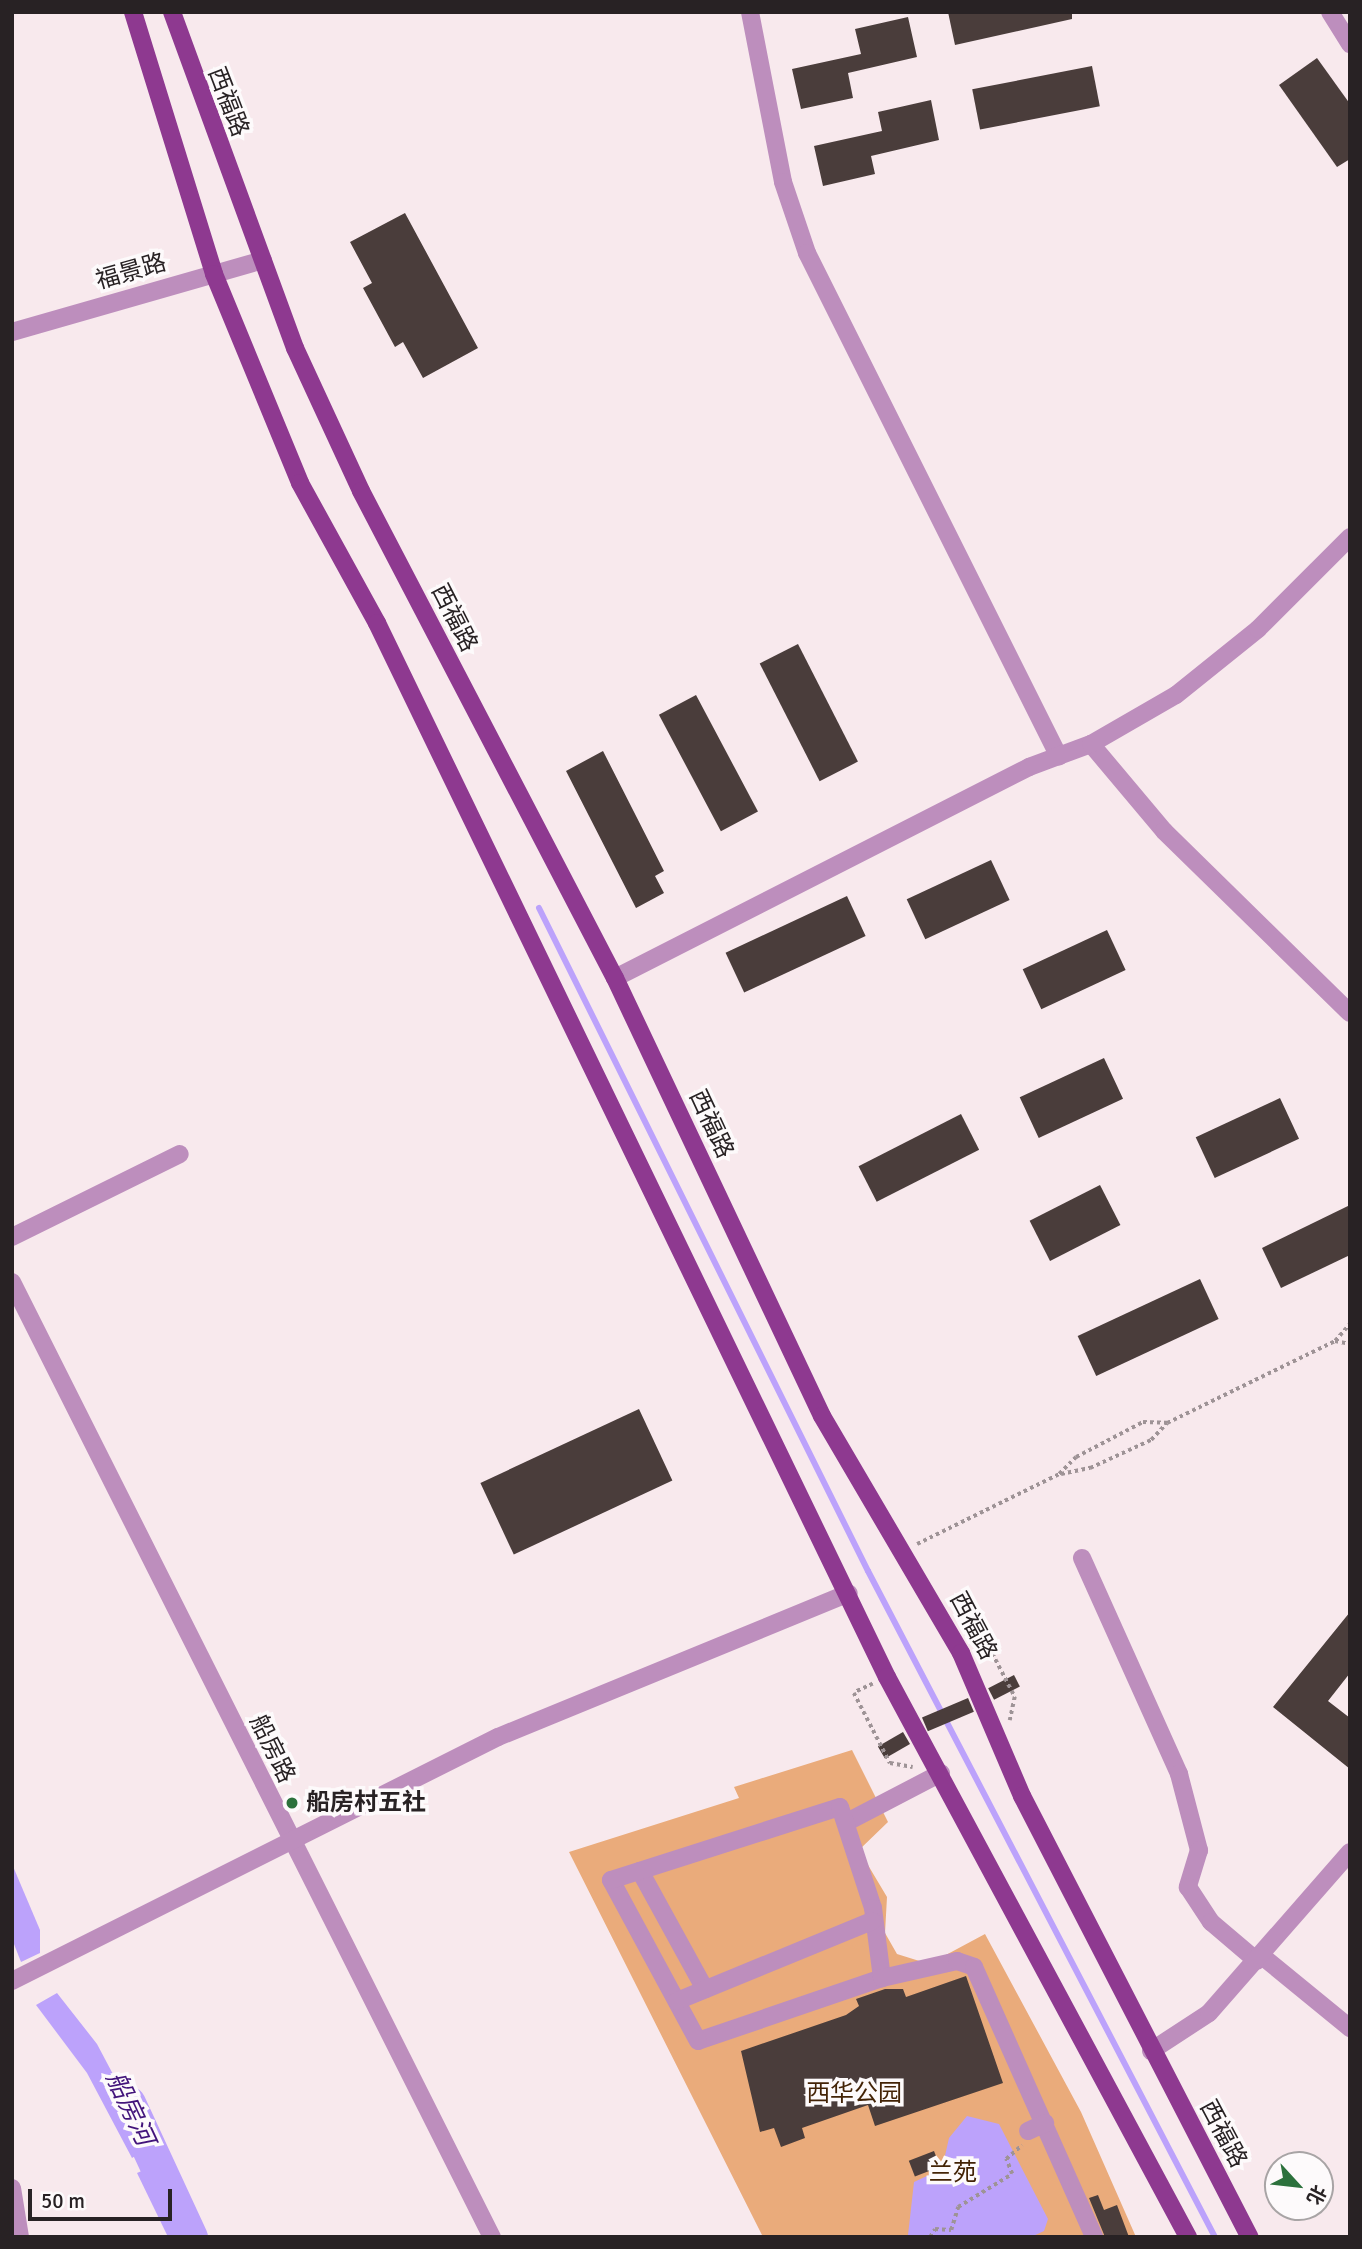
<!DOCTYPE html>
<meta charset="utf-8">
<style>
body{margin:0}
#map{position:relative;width:1362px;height:2249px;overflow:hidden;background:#f8e9ed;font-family:Signika,"Noto Sans SC",sans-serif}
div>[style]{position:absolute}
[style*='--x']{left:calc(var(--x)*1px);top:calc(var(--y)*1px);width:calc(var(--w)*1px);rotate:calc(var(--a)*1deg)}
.green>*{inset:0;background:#eaab7b}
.water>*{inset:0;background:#bca2fb}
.stream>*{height:6px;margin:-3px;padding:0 3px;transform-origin:3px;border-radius:3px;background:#bca2fb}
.river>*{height:35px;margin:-17.5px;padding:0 17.5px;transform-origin:17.5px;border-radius:17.5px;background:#bca2fb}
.building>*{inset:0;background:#4a3d3b;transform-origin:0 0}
.path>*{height:3.5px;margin-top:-1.75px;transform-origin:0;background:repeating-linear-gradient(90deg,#9e9396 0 3.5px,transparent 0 7px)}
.minor>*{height:18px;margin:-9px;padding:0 9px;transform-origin:9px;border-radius:9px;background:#bd8ebd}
.major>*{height:18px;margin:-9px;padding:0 9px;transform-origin:9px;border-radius:9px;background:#8e3990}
.dots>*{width:19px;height:19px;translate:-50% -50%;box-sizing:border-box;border:4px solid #fdfafb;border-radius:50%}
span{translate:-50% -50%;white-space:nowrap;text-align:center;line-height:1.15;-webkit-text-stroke:7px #fdfafb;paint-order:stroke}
.street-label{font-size:24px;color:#282224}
.poi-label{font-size:24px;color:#282224;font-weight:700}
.left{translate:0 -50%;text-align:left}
.park-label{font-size:24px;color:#432306}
.water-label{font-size:26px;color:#42147b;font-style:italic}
.frame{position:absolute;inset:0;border:14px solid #282224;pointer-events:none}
.north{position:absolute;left:1264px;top:2151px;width:70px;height:70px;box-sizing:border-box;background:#fdfafb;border:2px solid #a8a4a5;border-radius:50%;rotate:117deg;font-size:19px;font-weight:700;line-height:28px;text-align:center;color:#282224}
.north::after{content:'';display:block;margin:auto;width:24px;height:32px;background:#2c713c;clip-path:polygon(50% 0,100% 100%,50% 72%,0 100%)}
.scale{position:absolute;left:28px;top:2189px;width:144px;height:32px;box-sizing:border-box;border:4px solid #282224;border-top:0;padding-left:9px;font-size:21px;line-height:24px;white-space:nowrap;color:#282224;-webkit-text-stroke:5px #fdfafb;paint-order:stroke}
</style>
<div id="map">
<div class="green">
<i style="clip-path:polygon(852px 1750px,888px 1822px,859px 1850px,887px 1897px,885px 1933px,897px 1954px,929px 1964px,985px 1934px,1081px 2112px,1136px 2237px,763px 2237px,569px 1852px,739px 1798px,734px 1787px)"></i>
</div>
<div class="water">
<i style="clip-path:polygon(12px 1864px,40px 1930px,40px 1953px,21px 1962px,12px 1939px)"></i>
<i style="clip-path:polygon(57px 1993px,97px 2044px,151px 2146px,132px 2158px,87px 2073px,36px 2005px)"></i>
<i style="clip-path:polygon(967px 2116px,999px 2124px,1048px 2219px,1044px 2231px,1031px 2237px,908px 2235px,914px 2182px,942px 2169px,949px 2138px)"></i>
<i style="clip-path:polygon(158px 2164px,192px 2237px,168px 2237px,137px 2173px)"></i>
</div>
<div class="stream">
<i style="--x:539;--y:908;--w:740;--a:63.61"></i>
<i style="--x:868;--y:1571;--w:751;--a:62.48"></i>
</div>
<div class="river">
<i style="--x:128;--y:2103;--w:148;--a:65.2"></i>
</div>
<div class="building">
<i style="clip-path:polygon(948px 12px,1072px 12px,1072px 19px,955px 45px)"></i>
<i style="clip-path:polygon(908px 17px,917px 57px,848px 73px,853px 98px,801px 109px,792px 69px,861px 54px,855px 29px)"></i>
<i style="clip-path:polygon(1317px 58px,1350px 104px,1350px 159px,1337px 167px,1279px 85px)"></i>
<i style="left:1092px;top:66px;width:41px;height:122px;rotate:79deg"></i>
<i style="clip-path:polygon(931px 100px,939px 140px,871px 156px,875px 174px,823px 186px,814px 146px,882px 131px,878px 112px)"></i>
<i style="clip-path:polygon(405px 213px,478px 348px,423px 378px,403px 342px,395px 347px,363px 288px,372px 283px,350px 242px)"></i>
<i style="left:798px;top:644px;width:132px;height:43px;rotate:63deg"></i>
<i style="left:696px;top:695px;width:132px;height:42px;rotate:62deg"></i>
<i style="clip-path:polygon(603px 751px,664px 871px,655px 876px,664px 893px,636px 908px,566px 771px)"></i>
<i style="left:991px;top:860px;width:44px;height:93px;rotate:65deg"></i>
<i style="left:847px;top:896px;width:44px;height:134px;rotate:65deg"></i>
<i style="left:1107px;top:930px;width:44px;height:93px;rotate:65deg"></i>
<i style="left:1104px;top:1058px;width:45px;height:93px;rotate:65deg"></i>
<i style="left:1280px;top:1098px;width:45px;height:93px;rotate:65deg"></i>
<i style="left:961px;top:1114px;width:40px;height:115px;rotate:63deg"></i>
<i style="left:1100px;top:1185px;width:45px;height:79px;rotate:63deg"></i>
<i style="clip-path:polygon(1350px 1205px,1350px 1255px,1281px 1288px,1262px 1248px)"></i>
<i style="left:1200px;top:1279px;width:44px;height:135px;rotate:65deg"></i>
<i style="left:639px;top:1409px;width:79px;height:175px;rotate:65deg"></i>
<i style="clip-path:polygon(1350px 1612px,1350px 1673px,1328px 1701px,1350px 1718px,1350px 1769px,1273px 1707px)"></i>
<i style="left:1014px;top:1675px;width:13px;height:29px;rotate:63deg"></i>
<i style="left:968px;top:1698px;width:15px;height:50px;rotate:67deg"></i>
<i style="left:903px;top:1732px;width:14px;height:29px;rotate:60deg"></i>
<i style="clip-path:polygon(966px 1976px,1003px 2083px,875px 2126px,868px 2105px,802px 2128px,805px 2138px,781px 2147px,774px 2128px,760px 2132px,741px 2051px,846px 2015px,859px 2006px,856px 1999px,885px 1989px,903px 1989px,906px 1997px)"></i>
<i style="left:934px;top:2151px;width:17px;height:27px;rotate:69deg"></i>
<i style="clip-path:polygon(1098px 2195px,1104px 2210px,1117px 2205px,1129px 2237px,1105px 2237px,1089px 2198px)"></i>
</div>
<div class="path">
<i style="--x:1335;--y:1341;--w:15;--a:11"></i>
<i style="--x:1061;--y:1474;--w:30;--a:-12"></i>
<i style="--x:1090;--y:1468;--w:67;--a:-24.7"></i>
<i style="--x:1151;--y:1440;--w:23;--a:-47"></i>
<i style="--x:917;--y:1544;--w:158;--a:-26.2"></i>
<i style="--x:1059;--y:1474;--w:24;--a:-45"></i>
<i style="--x:1076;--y:1457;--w:76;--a:-27.6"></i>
<i style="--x:1143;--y:1422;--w:24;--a:2"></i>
<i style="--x:1167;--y:1423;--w:187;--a:-26"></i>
<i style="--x:1335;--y:1341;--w:23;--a:-49"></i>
<i style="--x:976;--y:1646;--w:11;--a:-27"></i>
<i style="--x:986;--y:1641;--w:63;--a:62.6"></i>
<i style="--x:1015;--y:1697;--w:24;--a:102"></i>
<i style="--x:873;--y:1684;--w:21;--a:155"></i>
<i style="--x:854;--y:1693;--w:79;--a:62.8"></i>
<i style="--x:890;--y:1763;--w:23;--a:10"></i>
<i style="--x:930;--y:2237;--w:9;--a:-58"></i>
<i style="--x:935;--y:2229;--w:16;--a:4"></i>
<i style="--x:951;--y:2230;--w:24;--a:-73"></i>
<i style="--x:958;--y:2207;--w:63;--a:-31.4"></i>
<i style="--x:1012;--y:2174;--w:16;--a:-112"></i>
<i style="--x:1006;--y:2159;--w:21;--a:-41"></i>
</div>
<div class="minor">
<i style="--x:750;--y:12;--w:173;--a:79"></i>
<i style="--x:783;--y:182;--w:75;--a:71.3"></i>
<i style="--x:807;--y:253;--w:563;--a:63.43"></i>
<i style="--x:1330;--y:12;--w:38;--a:58"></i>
<i style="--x:12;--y:332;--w:261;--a:-16"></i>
<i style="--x:1091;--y:744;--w:114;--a:50"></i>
<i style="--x:1164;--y:831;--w:260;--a:44.4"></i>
<i style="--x:615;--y:978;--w:465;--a:-27"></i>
<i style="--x:1029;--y:767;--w:66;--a:-20.4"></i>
<i style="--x:1091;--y:744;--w:98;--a:-30"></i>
<i style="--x:1176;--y:695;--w:105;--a:-38.8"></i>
<i style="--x:1258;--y:629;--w:130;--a:-45"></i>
<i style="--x:12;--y:1237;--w:187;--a:-26.3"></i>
<i style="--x:12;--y:1282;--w:1069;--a:63.32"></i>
<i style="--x:1082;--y:1558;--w:237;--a:65.8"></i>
<i style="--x:1179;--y:1774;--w:79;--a:75.3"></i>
<i style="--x:1199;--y:1850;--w:39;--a:107"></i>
<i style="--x:1188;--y:1887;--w:42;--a:56.7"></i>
<i style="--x:1211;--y:1922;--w:60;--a:40.3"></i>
<i style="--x:847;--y:1822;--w:106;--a:-27.5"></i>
<i style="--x:640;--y:1871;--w:135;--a:61.2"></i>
<i style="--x:1262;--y:1956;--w:114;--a:39.3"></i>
<i style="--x:882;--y:1978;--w:194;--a:161.1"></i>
<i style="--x:698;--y:2041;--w:183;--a:-118.4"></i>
<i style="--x:611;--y:1880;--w:240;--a:-17.7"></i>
<i style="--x:840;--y:1807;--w:106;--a:71.9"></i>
<i style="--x:873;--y:1908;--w:71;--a:82.7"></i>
<i style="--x:882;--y:1978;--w:77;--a:-12.8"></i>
<i style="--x:957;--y:1961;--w:18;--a:19"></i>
<i style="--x:974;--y:1967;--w:295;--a:66"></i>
<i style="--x:12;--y:1981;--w:544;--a:-26.66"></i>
<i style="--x:498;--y:1737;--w:379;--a:-22.3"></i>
<i style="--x:677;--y:2001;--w:211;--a:-22.3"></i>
<i style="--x:1151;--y:2051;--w:69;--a:-33.2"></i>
<i style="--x:1209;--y:2013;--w:214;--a:-48.8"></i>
<i style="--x:1028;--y:2131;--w:19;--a:-25"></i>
<i style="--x:12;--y:2188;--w:50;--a:80.7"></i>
</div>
<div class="major">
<i style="--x:133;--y:12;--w:274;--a:72.8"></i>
<i style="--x:214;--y:274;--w:226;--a:67.6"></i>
<i style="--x:300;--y:483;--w:160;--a:61.2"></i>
<i style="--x:377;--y:623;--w:1171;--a:64.18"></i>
<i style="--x:887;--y:1677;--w:636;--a:61.74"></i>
<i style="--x:172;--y:12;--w:358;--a:69.9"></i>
<i style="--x:295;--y:348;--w:157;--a:65.2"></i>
<i style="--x:361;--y:491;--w:549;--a:62.46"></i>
<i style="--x:615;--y:978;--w:484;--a:64.7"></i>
<i style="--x:822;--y:1416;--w:275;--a:59.6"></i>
<i style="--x:961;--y:1653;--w:155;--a:66.9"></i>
<i style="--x:1022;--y:1796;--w:496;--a:62.7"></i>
</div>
<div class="dots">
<i style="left:292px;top:1803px;background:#2c713c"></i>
</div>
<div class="street-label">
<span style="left:228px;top:102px;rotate:69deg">西福路</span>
<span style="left:131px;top:272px;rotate:-16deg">福景路</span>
<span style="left:454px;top:618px;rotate:63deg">西福路</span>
<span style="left:711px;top:1124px;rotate:65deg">西福路</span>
<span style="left:973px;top:1626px;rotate:62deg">西福路</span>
<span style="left:272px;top:1749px;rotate:64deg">船房路</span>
<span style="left:1223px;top:2134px;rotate:62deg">西福路</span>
</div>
<div class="poi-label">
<span class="left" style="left:306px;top:1803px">船房村五社</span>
</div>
<div class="park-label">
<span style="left:854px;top:2094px">西华公园</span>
<span style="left:953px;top:2173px">兰苑</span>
</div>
<div class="water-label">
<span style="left:129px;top:2109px;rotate:65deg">船房河</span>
</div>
<div class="frame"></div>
<div class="north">北</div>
<div class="scale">50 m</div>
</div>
